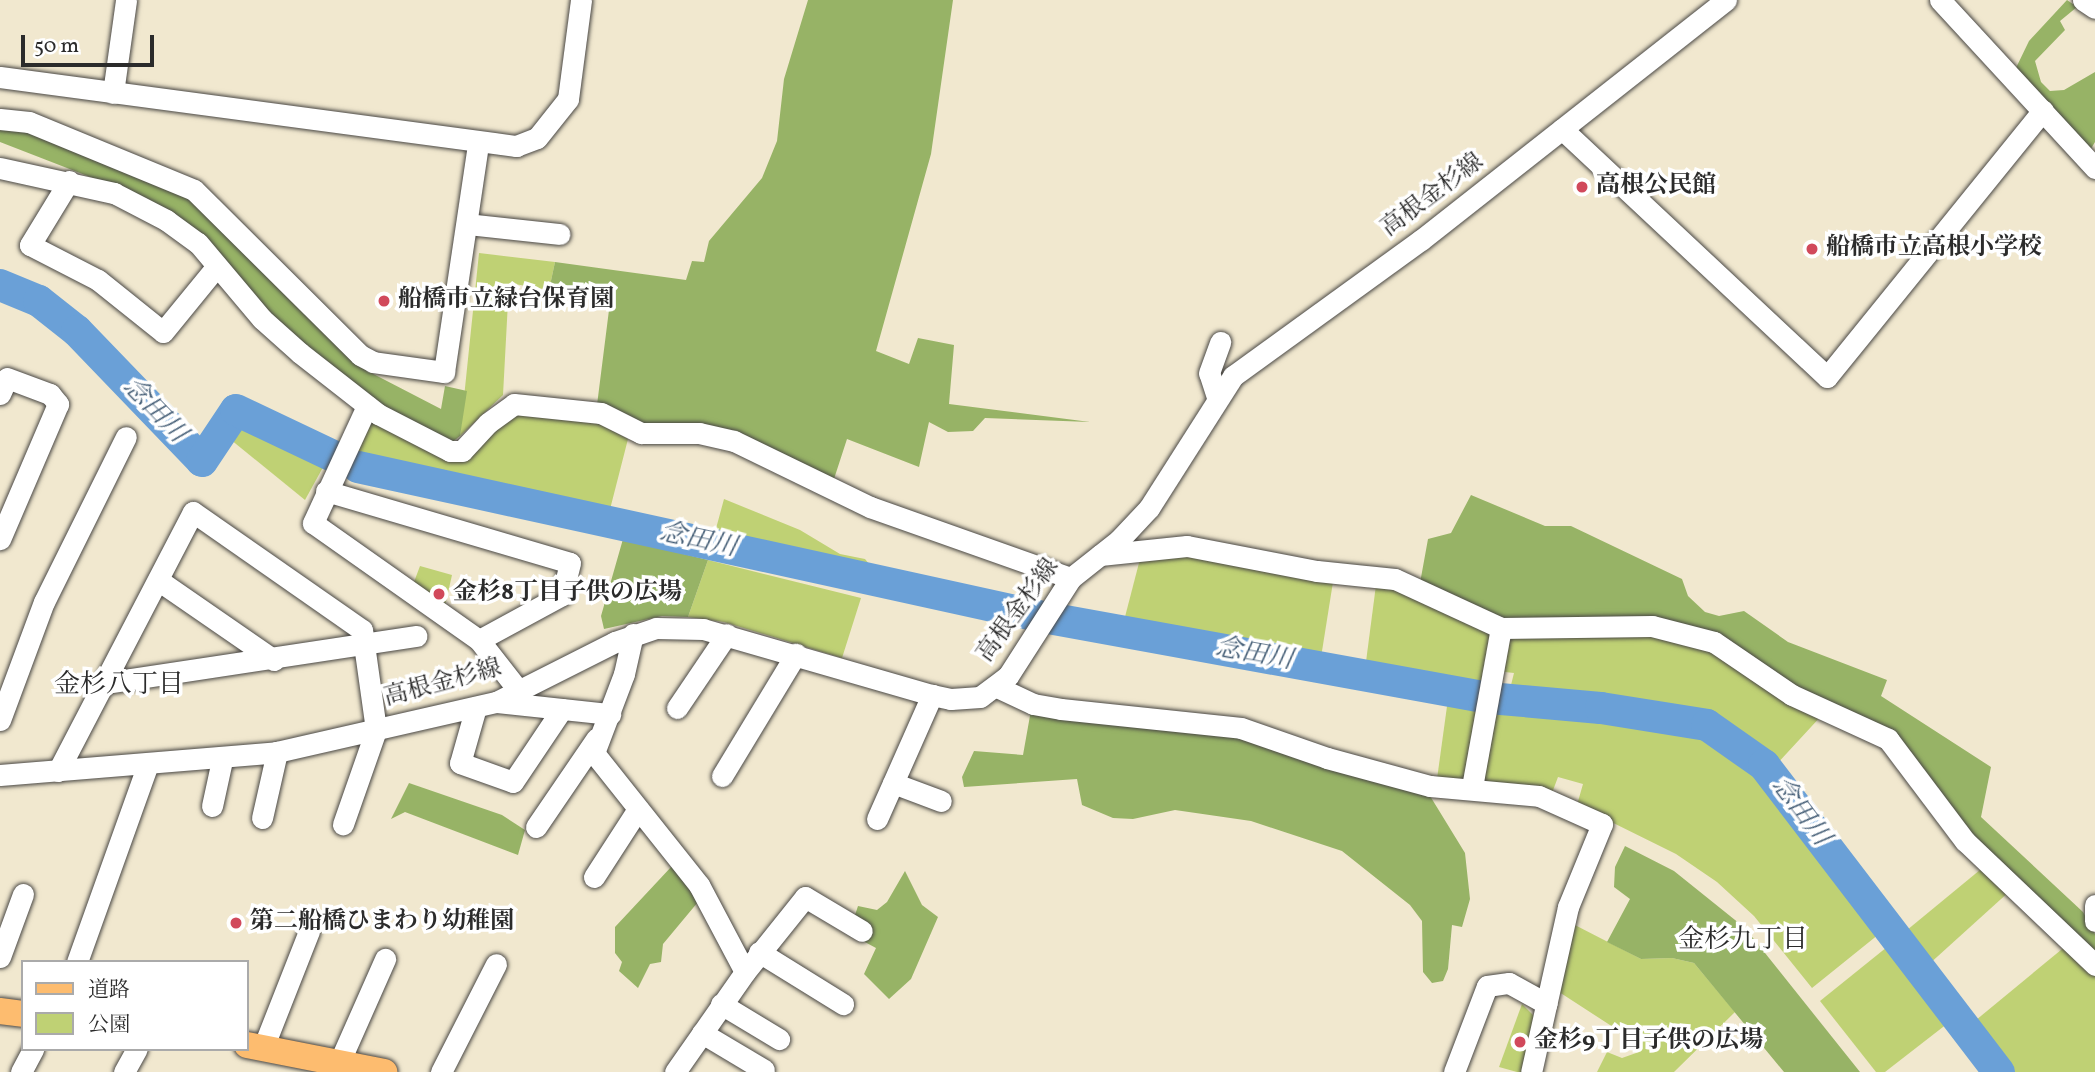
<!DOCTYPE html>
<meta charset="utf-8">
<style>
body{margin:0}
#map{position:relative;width:2095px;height:1072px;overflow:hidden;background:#f1e8cf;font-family:Vollkorn,"Noto Serif JP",serif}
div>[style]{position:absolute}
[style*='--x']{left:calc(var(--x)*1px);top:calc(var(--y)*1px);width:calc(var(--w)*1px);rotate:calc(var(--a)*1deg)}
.green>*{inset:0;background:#bfd174}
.forest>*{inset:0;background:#97b366}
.river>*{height:32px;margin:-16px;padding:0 16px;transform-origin:16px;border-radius:16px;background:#6aa0d7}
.roads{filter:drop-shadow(0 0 2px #494744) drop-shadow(0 0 2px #494744)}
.minor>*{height:21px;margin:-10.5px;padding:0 10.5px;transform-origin:10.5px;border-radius:10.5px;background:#fff}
.major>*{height:26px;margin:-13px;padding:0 13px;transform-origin:13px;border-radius:13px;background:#fdbc6f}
.dots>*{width:19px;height:19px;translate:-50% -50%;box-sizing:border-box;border:4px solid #fff;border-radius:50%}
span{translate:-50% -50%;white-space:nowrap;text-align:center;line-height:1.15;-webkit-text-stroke:7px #fff;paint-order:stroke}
.poi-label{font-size:24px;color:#2b2b2b;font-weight:700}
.left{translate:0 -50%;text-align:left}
.street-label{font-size:24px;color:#2b2b2b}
.water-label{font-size:26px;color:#476078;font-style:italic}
.neighbourhood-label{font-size:26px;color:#2b2b2b}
.legend{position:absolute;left:21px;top:960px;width:228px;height:91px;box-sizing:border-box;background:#fff;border:2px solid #aaa;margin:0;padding:9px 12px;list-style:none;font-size:21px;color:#2b2b2b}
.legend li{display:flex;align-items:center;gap:14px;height:35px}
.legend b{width:35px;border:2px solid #aaa}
.scale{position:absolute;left:21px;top:35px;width:133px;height:32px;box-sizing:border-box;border:4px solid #2b2b2b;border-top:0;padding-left:9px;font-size:21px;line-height:24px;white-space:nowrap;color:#2b2b2b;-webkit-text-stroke:5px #fff;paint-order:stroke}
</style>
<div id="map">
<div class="green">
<i style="clip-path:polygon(479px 253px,555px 262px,549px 290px,509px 283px,503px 395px,460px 436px)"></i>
<i style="clip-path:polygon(519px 412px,597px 422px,628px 439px,606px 525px,347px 458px,367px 415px,448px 455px)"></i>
<i style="clip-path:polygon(235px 416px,327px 460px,305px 500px,225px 435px)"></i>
<i style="clip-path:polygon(724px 499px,800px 530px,840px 554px,865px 559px,882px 580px,908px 585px,920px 576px,915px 602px,711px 547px)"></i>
<i style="clip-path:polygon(1182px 552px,1333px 582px,1319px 670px,1119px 640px,1140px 559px)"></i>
<i style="clip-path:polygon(708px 560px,861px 598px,842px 658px,724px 622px,688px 617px)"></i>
<i style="clip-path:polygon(420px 566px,452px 575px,445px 606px,414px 582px)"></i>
<i style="clip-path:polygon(1376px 585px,1397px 586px,1492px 630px,1483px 688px,1364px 677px)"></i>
<i style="clip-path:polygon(1628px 632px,1713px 647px,1823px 714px,1774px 767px,1702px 717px,1602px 703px,1508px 697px,1514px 673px,1496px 671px,1503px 634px)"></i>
<i style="clip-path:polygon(1448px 699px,1479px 704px,1463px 781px,1437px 779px)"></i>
<i style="clip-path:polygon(1489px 704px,1701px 730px,1761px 769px,1884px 930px,1812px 988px,1754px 916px,1717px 882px,1676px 854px,1577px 805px,1583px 784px,1558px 777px,1552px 793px,1484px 781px,1480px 764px)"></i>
<i style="clip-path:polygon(1986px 865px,2011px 890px,1927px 966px,1901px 935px)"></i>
<i style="clip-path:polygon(1571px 923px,1641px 959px,1672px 958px,1694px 963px,1735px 1012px,1674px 1072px,1597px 1072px,1607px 1052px,1622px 1058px,1639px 1052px,1613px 1027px,1556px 990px)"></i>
<i style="clip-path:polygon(1892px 943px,1952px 1020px,1885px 1072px,1876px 1072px,1820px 1001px)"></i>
<i style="clip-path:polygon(2067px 945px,2095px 976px,2095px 1072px,2006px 1072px,1970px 1025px)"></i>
<i style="clip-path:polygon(1522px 1004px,1536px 1018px,1526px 1072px,1517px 1072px,1499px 1067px)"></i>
</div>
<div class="forest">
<i style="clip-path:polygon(808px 0,953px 0,931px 154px,876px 351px,909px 364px,918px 338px,954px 345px,949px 404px,1090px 422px,985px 418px,973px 431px,948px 432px,929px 422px,919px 467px,847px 439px,833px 482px,794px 465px,641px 427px,597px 405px,610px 302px,549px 290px,555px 262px,686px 280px,692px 261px,704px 262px,709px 241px,762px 178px,777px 141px,784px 79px)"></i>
<i style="clip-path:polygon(2067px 0,2077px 7px,2060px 21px,2065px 30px,2035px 61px,2041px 82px,2050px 91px,2064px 90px,2095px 72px,2095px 142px,2089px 152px,2014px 72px,2029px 41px)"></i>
<i style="clip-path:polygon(0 123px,26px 128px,191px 198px,356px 365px,441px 409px,445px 386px,467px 391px,460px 436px,451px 443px,382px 409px,265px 315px,202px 238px,116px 187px,0 142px)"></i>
<i style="clip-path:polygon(1471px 495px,1545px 526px,1571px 526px,1682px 579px,1688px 596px,1705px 612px,1719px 616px,1744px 611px,1788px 642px,1887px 680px,1881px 696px,1991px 767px,1981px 817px,2083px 912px,2095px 934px,2095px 957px,1968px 837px,1912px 761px,1843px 714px,1716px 640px,1501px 624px,1420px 583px,1428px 539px,1451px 533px)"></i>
<i style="clip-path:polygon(623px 539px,708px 560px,688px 617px,662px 616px,604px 629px,601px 616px)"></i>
<i style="clip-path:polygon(1031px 710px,1206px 727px,1427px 791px,1465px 853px,1470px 899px,1462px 927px,1452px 925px,1448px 969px,1443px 981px,1432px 983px,1423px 972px,1422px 921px,1410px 905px,1342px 851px,1251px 821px,1175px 810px,1133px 819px,1113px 818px,1082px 805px,1077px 779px,964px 787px,962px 777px,974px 751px,1023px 755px)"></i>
<i style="clip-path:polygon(409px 783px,502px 815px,525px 830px,518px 855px,405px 812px,391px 819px)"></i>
<i style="clip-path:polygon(1625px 846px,1674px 871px,1745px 928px,1860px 1072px,1784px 1072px,1694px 963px,1672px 958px,1641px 959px,1607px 942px,1630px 899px,1614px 887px,1615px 867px)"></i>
<i style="clip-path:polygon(672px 866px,698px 902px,663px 944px,661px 962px,650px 964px,638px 988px,619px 971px,622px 962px,615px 953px,615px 927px)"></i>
<i style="clip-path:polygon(905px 871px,922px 905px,938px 917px,911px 979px,889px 999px,864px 974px,876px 948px,863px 941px,853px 921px,858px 906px,877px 910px,887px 902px)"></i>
</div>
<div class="river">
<i style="--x:0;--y:285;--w:42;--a:22.3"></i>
<i style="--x:39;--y:301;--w:48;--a:38.3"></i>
<i style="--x:77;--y:331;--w:180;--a:46.1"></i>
<i style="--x:202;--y:461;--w:61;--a:-56.3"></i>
<i style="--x:236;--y:410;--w:112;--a:25.4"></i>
<i style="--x:358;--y:467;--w:701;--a:12.35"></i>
<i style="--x:1043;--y:617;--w:453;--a:10.3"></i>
<i style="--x:1489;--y:698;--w:112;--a:5.1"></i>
<i style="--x:1601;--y:708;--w:107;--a:9.1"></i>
<i style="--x:1707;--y:725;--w:70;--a:35.1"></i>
<i style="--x:1764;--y:765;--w:387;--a:52.6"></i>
</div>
<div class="roads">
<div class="minor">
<i style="--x:1940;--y:0;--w:229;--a:47.3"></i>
<i style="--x:2083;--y:0;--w:14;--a:34"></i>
<i style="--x:0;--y:77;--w:521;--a:7.62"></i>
<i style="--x:516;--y:146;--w:22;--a:-21"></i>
<i style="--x:537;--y:138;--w:50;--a:-51.5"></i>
<i style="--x:568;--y:99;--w:100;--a:-82.5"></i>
<i style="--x:113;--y:93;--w:94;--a:-82"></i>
<i style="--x:0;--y:119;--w:29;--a:6"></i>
<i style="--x:29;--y:122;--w:178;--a:22.4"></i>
<i style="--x:194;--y:190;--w:234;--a:44.8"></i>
<i style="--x:360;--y:355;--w:15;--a:28"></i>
<i style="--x:373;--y:362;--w:72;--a:8"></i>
<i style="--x:444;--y:372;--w:231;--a:-81.5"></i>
<i style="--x:1562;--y:129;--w:363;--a:43.1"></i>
<i style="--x:1827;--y:377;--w:343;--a:-51"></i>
<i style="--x:0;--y:168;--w:117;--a:12.4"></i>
<i style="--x:114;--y:193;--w:59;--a:27.4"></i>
<i style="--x:166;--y:220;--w:39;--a:36"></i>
<i style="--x:198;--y:243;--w:99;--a:49.9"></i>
<i style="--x:262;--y:319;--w:51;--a:41.8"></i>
<i style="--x:300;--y:353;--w:99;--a:38"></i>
<i style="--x:378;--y:414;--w:81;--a:27.2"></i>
<i style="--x:450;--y:451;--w:12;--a:0"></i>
<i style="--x:462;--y:451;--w:38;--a:-47"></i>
<i style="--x:488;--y:423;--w:32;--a:-36"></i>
<i style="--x:514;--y:404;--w:87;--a:5.9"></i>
<i style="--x:601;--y:413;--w:45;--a:26.6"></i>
<i style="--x:641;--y:433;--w:58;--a:0"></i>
<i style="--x:699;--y:433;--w:36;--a:13"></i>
<i style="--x:734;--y:441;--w:151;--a:25.9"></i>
<i style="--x:870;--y:507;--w:213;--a:19.5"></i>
<i style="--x:69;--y:181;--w:75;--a:121.4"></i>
<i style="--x:30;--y:245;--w:76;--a:27.2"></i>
<i style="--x:98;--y:280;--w:83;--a:38.7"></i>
<i style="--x:163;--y:332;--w:85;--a:-50.7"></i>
<i style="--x:467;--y:224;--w:93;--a:6.2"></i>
<i style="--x:0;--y:394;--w:17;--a:-66"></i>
<i style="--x:7;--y:378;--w:46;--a:20.4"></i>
<i style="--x:50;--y:394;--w:13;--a:51"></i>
<i style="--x:58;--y:404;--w:147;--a:113.2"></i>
<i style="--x:1217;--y:397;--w:25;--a:-108"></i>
<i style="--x:1209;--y:373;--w:33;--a:-70"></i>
<i style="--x:367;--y:406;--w:129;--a:114.8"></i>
<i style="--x:313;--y:523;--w:203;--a:35.2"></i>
<i style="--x:479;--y:640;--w:65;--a:51.9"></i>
<i style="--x:326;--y:491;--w:254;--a:16.4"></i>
<i style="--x:570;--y:563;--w:33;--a:104"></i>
<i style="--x:562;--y:595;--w:94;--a:151.5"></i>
<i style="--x:1100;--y:555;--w:87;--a:-5.9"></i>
<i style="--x:1187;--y:546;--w:132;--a:10.9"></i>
<i style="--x:1317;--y:571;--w:78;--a:5.9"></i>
<i style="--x:1395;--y:579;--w:117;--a:24.8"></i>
<i style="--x:1501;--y:628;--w:151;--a:-0.8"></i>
<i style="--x:1652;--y:626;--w:64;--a:14.5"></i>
<i style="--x:1714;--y:642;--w:94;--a:34.2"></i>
<i style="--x:1792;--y:695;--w:106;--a:24.6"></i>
<i style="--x:1888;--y:739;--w:128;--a:53"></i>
<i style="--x:1965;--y:841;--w:180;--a:43.6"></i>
<i style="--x:158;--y:580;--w:141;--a:34.6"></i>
<i style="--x:633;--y:634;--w:41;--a:102.7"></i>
<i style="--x:624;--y:674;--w:85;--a:110.8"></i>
<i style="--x:594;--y:753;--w:169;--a:51.5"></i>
<i style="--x:699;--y:885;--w:98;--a:62.1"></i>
<i style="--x:745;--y:972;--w:122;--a:125"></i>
<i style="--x:105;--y:683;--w:315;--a:-8.6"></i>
<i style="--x:997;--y:687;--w:40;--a:25"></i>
<i style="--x:1033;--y:704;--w:28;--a:10"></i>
<i style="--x:1061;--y:709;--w:181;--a:6"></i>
<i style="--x:1241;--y:728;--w:91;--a:19.2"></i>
<i style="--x:1327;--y:758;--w:107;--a:15.2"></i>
<i style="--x:1430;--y:786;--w:109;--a:5.2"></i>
<i style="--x:1539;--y:796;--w:69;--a:24"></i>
<i style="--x:1602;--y:824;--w:90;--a:112.3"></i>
<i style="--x:1568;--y:907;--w:169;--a:102.6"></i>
<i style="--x:497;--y:702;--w:114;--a:6.1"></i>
<i style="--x:476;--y:707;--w:58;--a:105.9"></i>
<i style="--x:460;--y:763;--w:56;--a:19.7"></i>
<i style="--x:513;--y:782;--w:88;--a:-56.1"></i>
<i style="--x:677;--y:708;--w:89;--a:-56"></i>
<i style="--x:0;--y:720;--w:126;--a:-69.6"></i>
<i style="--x:44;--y:602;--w:184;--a:-63.6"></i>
<i style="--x:58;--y:771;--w:292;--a:-62.5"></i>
<i style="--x:193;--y:512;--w:206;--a:34.9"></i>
<i style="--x:362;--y:630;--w:101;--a:82"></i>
<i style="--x:376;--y:730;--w:100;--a:109.3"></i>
<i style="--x:0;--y:775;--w:278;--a:-4.7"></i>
<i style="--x:277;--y:752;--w:225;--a:-12.9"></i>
<i style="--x:496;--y:702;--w:133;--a:-26.8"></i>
<i style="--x:615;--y:642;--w:43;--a:-18.9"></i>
<i style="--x:656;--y:628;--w:47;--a:1.2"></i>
<i style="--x:703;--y:629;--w:238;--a:16.1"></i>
<i style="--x:932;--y:695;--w:19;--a:12"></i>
<i style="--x:951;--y:699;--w:29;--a:-4"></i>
<i style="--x:980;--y:697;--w:35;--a:-37"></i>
<i style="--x:1008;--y:676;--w:117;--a:-57.3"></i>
<i style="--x:1071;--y:578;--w:61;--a:-38.4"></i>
<i style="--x:1119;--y:540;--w:44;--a:-46.8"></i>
<i style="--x:1149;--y:508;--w:156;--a:-57.5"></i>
<i style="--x:1233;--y:376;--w:232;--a:-35.9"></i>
<i style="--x:1421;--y:240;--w:388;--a:-38.2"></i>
<i style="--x:722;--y:776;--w:143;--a:-58.8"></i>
<i style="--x:893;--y:783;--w:51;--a:20.6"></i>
<i style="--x:1472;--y:787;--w:162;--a:-79.7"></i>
<i style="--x:212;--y:806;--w:47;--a:-77.7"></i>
<i style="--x:262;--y:818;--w:68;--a:-77.2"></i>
<i style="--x:877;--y:819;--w:136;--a:-66.1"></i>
<i style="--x:536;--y:827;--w:107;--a:-55.7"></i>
<i style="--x:594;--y:877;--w:81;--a:-57.1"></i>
<i style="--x:2095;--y:905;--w:16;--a:90"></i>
<i style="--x:759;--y:952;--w:99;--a:31.8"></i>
<i style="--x:0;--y:957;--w:67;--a:-69.9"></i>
<i style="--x:77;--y:962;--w:208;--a:-70.3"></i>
<i style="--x:745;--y:972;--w:96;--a:-51.3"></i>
<i style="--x:805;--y:897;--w:66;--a:30.8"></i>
<i style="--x:721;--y:1004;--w:68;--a:31.1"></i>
<i style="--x:702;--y:1033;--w:72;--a:30.8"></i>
<i style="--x:263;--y:1048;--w:126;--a:-68.5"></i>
<i style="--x:339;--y:1063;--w:114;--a:-66.1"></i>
<i style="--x:21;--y:1072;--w:26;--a:-62"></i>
<i style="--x:124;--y:1072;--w:26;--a:-61"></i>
<i style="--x:441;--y:1072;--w:121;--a:-63"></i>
<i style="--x:1454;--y:1072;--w:92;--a:-69"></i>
<i style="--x:1487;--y:986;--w:22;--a:-8"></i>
<i style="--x:1509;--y:983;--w:43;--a:28.9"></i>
</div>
<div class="major">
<i style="--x:0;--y:1011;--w:23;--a:7"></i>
<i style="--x:247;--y:1045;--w:140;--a:11.1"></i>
</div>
</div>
<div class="dots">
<i style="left:1582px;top:187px;background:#d1495b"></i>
<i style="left:1812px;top:249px;background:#d1495b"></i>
<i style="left:384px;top:301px;background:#d1495b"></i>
<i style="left:439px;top:594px;background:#d1495b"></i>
<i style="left:236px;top:923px;background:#d1495b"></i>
<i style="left:1520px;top:1042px;background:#d1495b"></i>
</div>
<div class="poi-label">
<span class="left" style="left:1596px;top:187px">高根公民館</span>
<span class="left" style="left:1826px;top:249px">船橋市立高根小学校</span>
<span class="left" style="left:398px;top:301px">船橋市立緑台保育園</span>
<span class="left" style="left:453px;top:594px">金杉8丁目子供の広場</span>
<span class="left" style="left:250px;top:923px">第二船橋ひまわり幼稚園</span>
<span class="left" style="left:1534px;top:1042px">金杉9丁目子供の広場</span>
</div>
<div class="street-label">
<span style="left:1433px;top:196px;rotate:-37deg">高根金杉線</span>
<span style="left:1019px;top:611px;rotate:-54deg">高根金杉線</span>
<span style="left:443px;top:684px;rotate:-15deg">高根金杉線</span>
</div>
<div class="water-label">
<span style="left:154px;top:411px;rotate:46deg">念田川</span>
<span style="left:698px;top:541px;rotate:12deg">念田川</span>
<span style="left:1254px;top:655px;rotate:10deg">念田川</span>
<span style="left:1800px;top:812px;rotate:53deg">念田川</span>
</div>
<div class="neighbourhood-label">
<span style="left:119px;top:686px">金杉八丁目</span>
<span style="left:1743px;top:941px">金杉九丁目</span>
</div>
<ul class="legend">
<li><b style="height:9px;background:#fdbc6f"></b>道路</li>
<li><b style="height:19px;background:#bfd174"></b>公園</li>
</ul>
<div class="scale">50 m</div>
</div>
